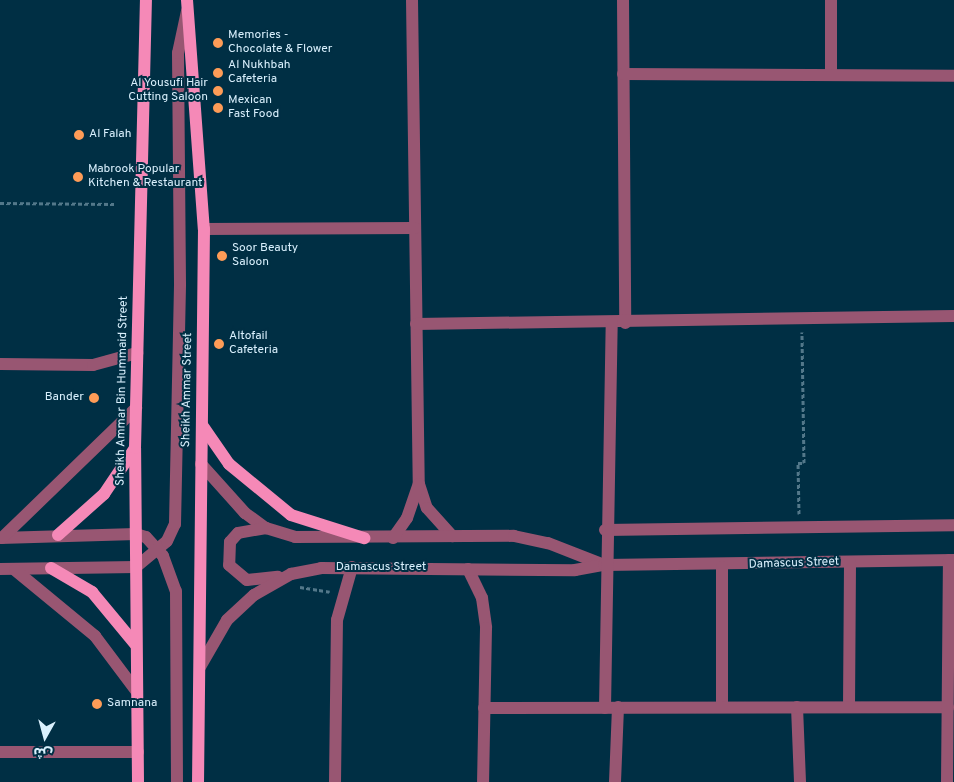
<!DOCTYPE html>
<meta charset="utf-8">
<style>
body{margin:0}
#map{position:relative;width:954px;height:782px;overflow:hidden;background:#002f44;font-family:Overpass,"Noto Sans Arabic",sans-serif}
div>[style]{position:absolute}
[style*='--x']{left:calc(var(--x)*1px);top:calc(var(--y)*1px);width:calc(var(--w)*1px);rotate:calc(var(--a)*1deg)}
.path>*{height:3px;margin-top:-1.5px;transform-origin:0;background:repeating-linear-gradient(90deg,#53788a 0 4px,transparent 0 6.5px)}
.minor>*{height:12px;margin:-6px;padding:0 6px;transform-origin:6px;border-radius:6px;background:#985672}
.major>*{height:12px;margin:-6px;padding:0 6px;transform-origin:6px;border-radius:6px;background:#f589b7}
.dots>*{width:14px;height:14px;translate:-50% -50%;box-sizing:border-box;border:2px solid #002f44;border-radius:50%}
span{translate:-50% -50%;white-space:nowrap;text-align:center;line-height:1.15;-webkit-text-stroke:4px #002f44;paint-order:stroke}
.poi-label{font-size:12px;color:#d9f0fd}
.left{translate:0 -50%;text-align:left}
.right{translate:-100% -50%;text-align:right}
.street-label{font-size:12px;color:#d9f0fd}
.north{position:absolute;left:20px;top:712px;width:50px;height:50px;-webkit-text-stroke:4px #002f44;paint-order:stroke;rotate:187deg;font-size:14px;font-weight:700;line-height:20px;text-align:center;color:#d9f0fd}
.north::after{content:'';display:block;margin:auto;width:18px;height:22px;background:#d9f0fd;clip-path:polygon(50% 0,100% 100%,50% 72%,0 100%)}
</style>
<div id="map">
<div class="path">
<i style="--x:0;--y:203;--w:114;--a:0.5"></i>
<i style="--x:799;--y:514;--w:51;--a:-91.1"></i>
<i style="--x:798;--y:463;--w:6;--a:0"></i>
<i style="--x:804;--y:463;--w:131;--a:-90.9"></i>
<i style="--x:300;--y:587;--w:30;--a:9"></i>
</div>
<div class="minor">
<i style="--x:412;--y:0;--w:484;--a:89.2"></i>
<i style="--x:419;--y:484;--w:25;--a:72"></i>
<i style="--x:427;--y:508;--w:38;--a:48"></i>
<i style="--x:623;--y:0;--w:323;--a:89.6"></i>
<i style="--x:831;--y:0;--w:75;--a:90"></i>
<i style="--x:623;--y:74;--w:331;--a:0.3"></i>
<i style="--x:204;--y:229;--w:211;--a:-0.3"></i>
<i style="--x:416;--y:324;--w:538;--a:-0.85"></i>
<i style="--x:0;--y:364;--w:93;--a:0.6"></i>
<i style="--x:93;--y:365;--w:46;--a:-15.3"></i>
<i style="--x:201;--y:464;--w:66;--a:48.1"></i>
<i style="--x:245;--y:513;--w:26;--a:36"></i>
<i style="--x:266;--y:528;--w:30;--a:17"></i>
<i style="--x:295;--y:537;--w:219;--a:-0.3"></i>
<i style="--x:514;--y:536;--w:35;--a:12"></i>
<i style="--x:548;--y:543;--w:60;--a:21.4"></i>
<i style="--x:266;--y:528;--w:28;--a:170"></i>
<i style="--x:238;--y:533;--w:12;--a:132"></i>
<i style="--x:230;--y:542;--w:23;--a:92"></i>
<i style="--x:229;--y:565;--w:23;--a:40"></i>
<i style="--x:247;--y:580;--w:31;--a:-6"></i>
<i style="--x:605;--y:530;--w:349;--a:-0.8"></i>
<i style="--x:0;--y:538;--w:136;--a:-1.7"></i>
<i style="--x:136;--y:534;--w:10;--a:17"></i>
<i style="--x:146;--y:537;--w:25;--a:48"></i>
<i style="--x:163;--y:556;--w:37;--a:70"></i>
<i style="--x:176;--y:591;--w:191;--a:89.7"></i>
<i style="--x:2;--y:538;--w:187;--a:-44.1"></i>
<i style="--x:393;--y:538;--w:24;--a:-55"></i>
<i style="--x:407;--y:518;--w:36;--a:-71"></i>
<i style="--x:0;--y:569;--w:136;--a:-0.8"></i>
<i style="--x:136;--y:567;--w:40;--a:-40"></i>
<i style="--x:167;--y:541;--w:19;--a:-65"></i>
<i style="--x:175;--y:524;--w:240;--a:-88.8"></i>
<i style="--x:180;--y:284;--w:231;--a:-90.5"></i>
<i style="--x:178;--y:53;--w:43;--a:-77.9"></i>
<i style="--x:468;--y:569;--w:32;--a:64"></i>
<i style="--x:482;--y:598;--w:30;--a:82"></i>
<i style="--x:486;--y:628;--w:154;--a:91.1"></i>
<i style="--x:15;--y:570;--w:104;--a:39.5"></i>
<i style="--x:95;--y:636;--w:70;--a:53.1"></i>
<i style="--x:200;--y:667;--w:54;--a:-60.1"></i>
<i style="--x:227;--y:620;--w:37;--a:-43"></i>
<i style="--x:254;--y:595;--w:43;--a:-29.6"></i>
<i style="--x:291;--y:574;--w:31;--a:-11"></i>
<i style="--x:321;--y:568;--w:254;--a:0.5"></i>
<i style="--x:575;--y:570;--w:29;--a:-10"></i>
<i style="--x:604;--y:565;--w:350;--a:-0.8"></i>
<i style="--x:722;--y:707;--w:140;--a:-90"></i>
<i style="--x:797;--y:707;--w:75;--a:87.7"></i>
<i style="--x:849;--y:707;--w:145;--a:-89.6"></i>
<i style="--x:484;--y:708;--w:464;--a:-0.1"></i>
<i style="--x:605;--y:708;--w:385;--a:-89"></i>
<i style="--x:0;--y:752;--w:138;--a:0"></i>
<i style="--x:335;--y:782;--w:162;--a:-89.3"></i>
<i style="--x:337;--y:620;--w:55;--a:-74.2"></i>
<i style="--x:615;--y:782;--w:75;--a:-87.7"></i>
<i style="--x:947;--y:782;--w:222;--a:-89.5"></i>
</div>
<div class="major">
<i style="--x:187;--y:0;--w:230;--a:85.8"></i>
<i style="--x:204;--y:229;--w:553;--a:90.62"></i>
<i style="--x:202;--y:425;--w:47;--a:55.3"></i>
<i style="--x:229;--y:464;--w:80;--a:39.4"></i>
<i style="--x:291;--y:515;--w:77;--a:17.5"></i>
<i style="--x:58;--y:535;--w:62;--a:-41.7"></i>
<i style="--x:104;--y:494;--w:55;--a:-56"></i>
<i style="--x:51;--y:568;--w:48;--a:30.3"></i>
<i style="--x:92;--y:592;--w:69;--a:50.3"></i>
<i style="--x:138;--y:782;--w:334;--a:-90.5"></i>
<i style="--x:135;--y:448;--w:448;--a:-88.6"></i>
</div>
<div class="dots">
<i style="left:218px;top:43px;background:#fe9c57"></i>
<i style="left:218px;top:73px;background:#fe9c57"></i>
<i style="left:218px;top:91px;background:#fe9c57"></i>
<i style="left:218px;top:108px;background:#fe9c57"></i>
<i style="left:79px;top:135px;background:#fe9c57"></i>
<i style="left:78px;top:177px;background:#fe9c57"></i>
<i style="left:222px;top:256px;background:#fe9c57"></i>
<i style="left:219px;top:344px;background:#fe9c57"></i>
<i style="left:94px;top:398px;background:#fe9c57"></i>
<i style="left:97px;top:704px;background:#fe9c57"></i>
</div>
<div class="poi-label">
<span class="left" style="left:228px;top:43px">Memories -<br>Chocolate &amp; Flower</span>
<span class="left" style="left:228px;top:73px">Al Nukhbah<br>Cafeteria</span>
<span class="right" style="left:208px;top:91px">Al Yousufi Hair<br>Cutting Saloon</span>
<span class="left" style="left:228px;top:108px">Mexican<br>Fast Food</span>
<span class="left" style="left:89px;top:135px">Al Falah</span>
<span class="left" style="left:88px;top:177px">Mabrook Popular<br>Kitchen &amp; Restaurant</span>
<span class="left" style="left:232px;top:256px">Soor Beauty<br>Saloon</span>
<span class="left" style="left:229px;top:344px">Altofail<br>Cafeteria</span>
<span class="right" style="left:84px;top:398px">Bander</span>
<span class="left" style="left:107px;top:704px">Samnana</span>
</div>
<div class="street-label">
<span style="left:188px;top:390px;rotate:-89deg">Sheikh Ammar Street</span>
<span style="left:123px;top:391px;rotate:-89deg">Sheikh Ammar Bin Hummaid Street</span>
<span style="left:794px;top:564px;rotate:-2deg">Damascus Street</span>
<span style="left:381px;top:568px">Damascus Street</span>
</div>
<div class="north">ش</div>
</div>
